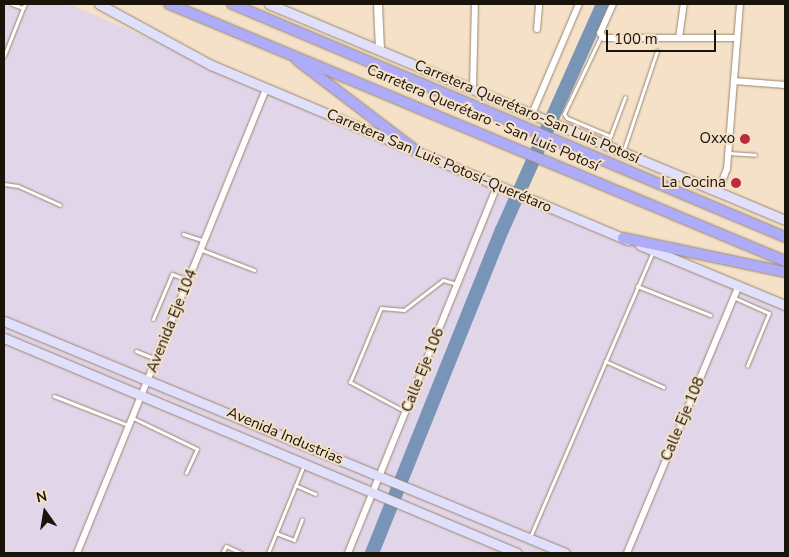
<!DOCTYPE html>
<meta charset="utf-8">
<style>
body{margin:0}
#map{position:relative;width:789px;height:557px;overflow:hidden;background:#f4e1c7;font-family:"Nunito Sans",sans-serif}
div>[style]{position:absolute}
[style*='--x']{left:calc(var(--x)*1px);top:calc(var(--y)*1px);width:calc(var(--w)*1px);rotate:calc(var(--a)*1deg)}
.industrial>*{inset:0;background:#e1d5e9}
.river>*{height:14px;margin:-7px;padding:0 7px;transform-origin:7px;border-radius:7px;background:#7895b8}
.roads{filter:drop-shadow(0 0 1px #99876f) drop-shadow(0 0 1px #99876f)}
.service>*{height:3px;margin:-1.5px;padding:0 1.5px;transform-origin:1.5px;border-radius:1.5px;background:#fff}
.minor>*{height:6px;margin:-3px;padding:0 3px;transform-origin:3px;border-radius:3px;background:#fff}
.tertiary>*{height:8px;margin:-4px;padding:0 4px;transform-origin:4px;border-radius:4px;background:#fff}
.secondary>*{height:9px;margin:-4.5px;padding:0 4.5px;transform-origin:4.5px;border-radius:4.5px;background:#e1e0fc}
.trunk>*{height:10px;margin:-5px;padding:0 5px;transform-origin:5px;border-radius:5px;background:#aeacf8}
.dots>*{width:14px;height:14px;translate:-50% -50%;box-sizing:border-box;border:2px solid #f4e1c7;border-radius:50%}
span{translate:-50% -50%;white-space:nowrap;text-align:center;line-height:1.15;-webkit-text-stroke:4px #f4e1c7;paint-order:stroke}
.street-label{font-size:15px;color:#1a130a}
.poi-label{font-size:15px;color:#1a130a}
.right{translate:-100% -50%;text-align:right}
.frame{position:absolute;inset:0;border:5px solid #1a130a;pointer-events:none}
.north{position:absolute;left:20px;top:487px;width:50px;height:50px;-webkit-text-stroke:4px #f4e1c7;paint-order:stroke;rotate:347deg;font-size:14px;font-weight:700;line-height:20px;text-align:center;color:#1a130a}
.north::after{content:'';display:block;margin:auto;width:18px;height:22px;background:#1a130a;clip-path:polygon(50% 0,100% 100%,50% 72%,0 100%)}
.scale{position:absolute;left:606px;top:30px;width:110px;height:22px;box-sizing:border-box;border:2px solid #1a130a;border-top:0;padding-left:6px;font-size:15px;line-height:18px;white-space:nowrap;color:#1a130a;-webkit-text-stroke:4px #f4e1c7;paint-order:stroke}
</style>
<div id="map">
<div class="industrial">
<i style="clip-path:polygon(4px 4px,68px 4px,785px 307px,785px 553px,4px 553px)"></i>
</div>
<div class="river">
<i style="--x:372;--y:553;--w:348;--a:-68.1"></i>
<i style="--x:502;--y:230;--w:248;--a:-65.9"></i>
</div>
<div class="roads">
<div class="service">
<i style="--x:12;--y:4;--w:12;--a:20"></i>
<i style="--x:23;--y:8;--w:4;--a:-63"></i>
<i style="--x:601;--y:36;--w:86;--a:115.4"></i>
<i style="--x:564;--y:114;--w:5;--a:53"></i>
<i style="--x:567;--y:118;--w:47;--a:22.7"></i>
<i style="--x:4;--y:56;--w:52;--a:-68.4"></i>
<i style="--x:607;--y:145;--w:51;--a:-69.4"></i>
<i style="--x:623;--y:152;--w:107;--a:-71.4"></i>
<i style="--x:729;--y:153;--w:26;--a:4"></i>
<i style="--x:4;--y:184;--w:14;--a:8"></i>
<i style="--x:18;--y:186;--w:46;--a:24.3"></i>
<i style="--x:183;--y:234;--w:22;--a:18"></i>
<i style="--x:202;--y:250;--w:56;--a:21"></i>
<i style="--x:637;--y:286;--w:79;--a:21.7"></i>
<i style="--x:735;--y:298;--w:37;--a:24"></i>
<i style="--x:769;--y:313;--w:57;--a:112.5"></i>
<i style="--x:153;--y:319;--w:49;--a:-67.1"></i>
<i style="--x:172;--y:274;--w:17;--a:21"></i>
<i style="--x:136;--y:351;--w:22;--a:22"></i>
<i style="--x:605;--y:361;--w:64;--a:24.1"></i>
<i style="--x:54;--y:396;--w:79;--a:21.4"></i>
<i style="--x:406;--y:412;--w:64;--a:-151.8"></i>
<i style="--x:350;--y:382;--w:80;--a:-67.3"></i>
<i style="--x:381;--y:308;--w:23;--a:5"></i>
<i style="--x:404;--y:310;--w:49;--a:-37.6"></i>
<i style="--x:443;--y:280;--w:15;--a:16"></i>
<i style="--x:133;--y:418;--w:71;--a:25.8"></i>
<i style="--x:197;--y:449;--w:26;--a:115"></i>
<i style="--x:295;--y:485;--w:22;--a:24"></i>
<i style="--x:276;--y:533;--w:19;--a:21"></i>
<i style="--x:294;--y:540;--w:22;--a:-69"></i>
<i style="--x:530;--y:537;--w:311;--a:-66.7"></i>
<i style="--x:222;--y:553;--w:8;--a:-60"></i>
<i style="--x:226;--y:546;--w:17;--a:25"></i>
<i style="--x:268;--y:553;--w:95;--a:-67.8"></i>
</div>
<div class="minor">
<i style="--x:613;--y:4;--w:32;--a:114"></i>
<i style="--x:600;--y:33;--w:6;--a:51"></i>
<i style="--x:604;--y:38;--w:132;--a:0"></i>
<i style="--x:537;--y:29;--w:25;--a:-85"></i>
<i style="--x:679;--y:38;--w:34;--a:-82"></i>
<i style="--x:734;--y:81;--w:51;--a:4.5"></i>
<i style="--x:473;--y:89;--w:85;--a:-88.7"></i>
<i style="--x:532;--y:114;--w:120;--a:-66.9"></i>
<i style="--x:718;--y:192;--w:25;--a:-69"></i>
<i style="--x:727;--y:169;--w:166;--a:-85.5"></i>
<i style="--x:77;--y:553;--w:501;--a:-67.84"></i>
<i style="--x:348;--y:553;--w:396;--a:-67.9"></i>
<i style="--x:627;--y:553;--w:290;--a:-67.3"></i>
</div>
<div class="tertiary">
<i style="--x:378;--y:4;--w:46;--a:87.5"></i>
</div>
<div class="secondary">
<i style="--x:99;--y:4;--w:128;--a:28.6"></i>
<i style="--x:211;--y:65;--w:452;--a:22.8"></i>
<i style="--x:269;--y:4;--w:559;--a:22.71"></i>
<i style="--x:640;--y:245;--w:157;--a:22.5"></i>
<i style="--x:4;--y:321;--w:607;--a:22.47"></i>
<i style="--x:4;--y:338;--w:556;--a:22.74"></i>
</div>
<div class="trunk">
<i style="--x:169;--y:4;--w:667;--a:22.65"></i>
<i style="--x:232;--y:4;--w:600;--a:22.85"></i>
<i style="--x:297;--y:60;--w:148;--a:37.3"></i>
<i style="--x:623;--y:238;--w:166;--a:11.9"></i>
</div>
</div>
<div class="dots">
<i style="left:745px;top:139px;background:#bd2d39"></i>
<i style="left:736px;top:183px;background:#bd2d39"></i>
</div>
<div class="street-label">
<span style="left:527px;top:112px;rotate:23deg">Carretera Querétaro-San Luis Potosí</span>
<span style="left:483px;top:118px;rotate:23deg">Carretera Querétaro - San Luis Potosí</span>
<span style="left:439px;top:161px;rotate:23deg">Carretera San Luis Potosí-Querétaro</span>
<span style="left:172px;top:321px;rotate:-68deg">Avenida Eje 104</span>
<span style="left:423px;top:370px;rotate:-68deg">Calle Eje 106</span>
<span style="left:683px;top:419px;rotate:-67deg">Calle Eje 108</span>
<span style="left:285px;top:436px;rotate:23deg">Avenida Industrias</span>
</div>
<div class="poi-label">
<span class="right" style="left:735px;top:139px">Oxxo</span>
<span class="right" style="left:726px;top:183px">La Cocina</span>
</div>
<div class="frame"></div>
<div class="north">N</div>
<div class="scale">100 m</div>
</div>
